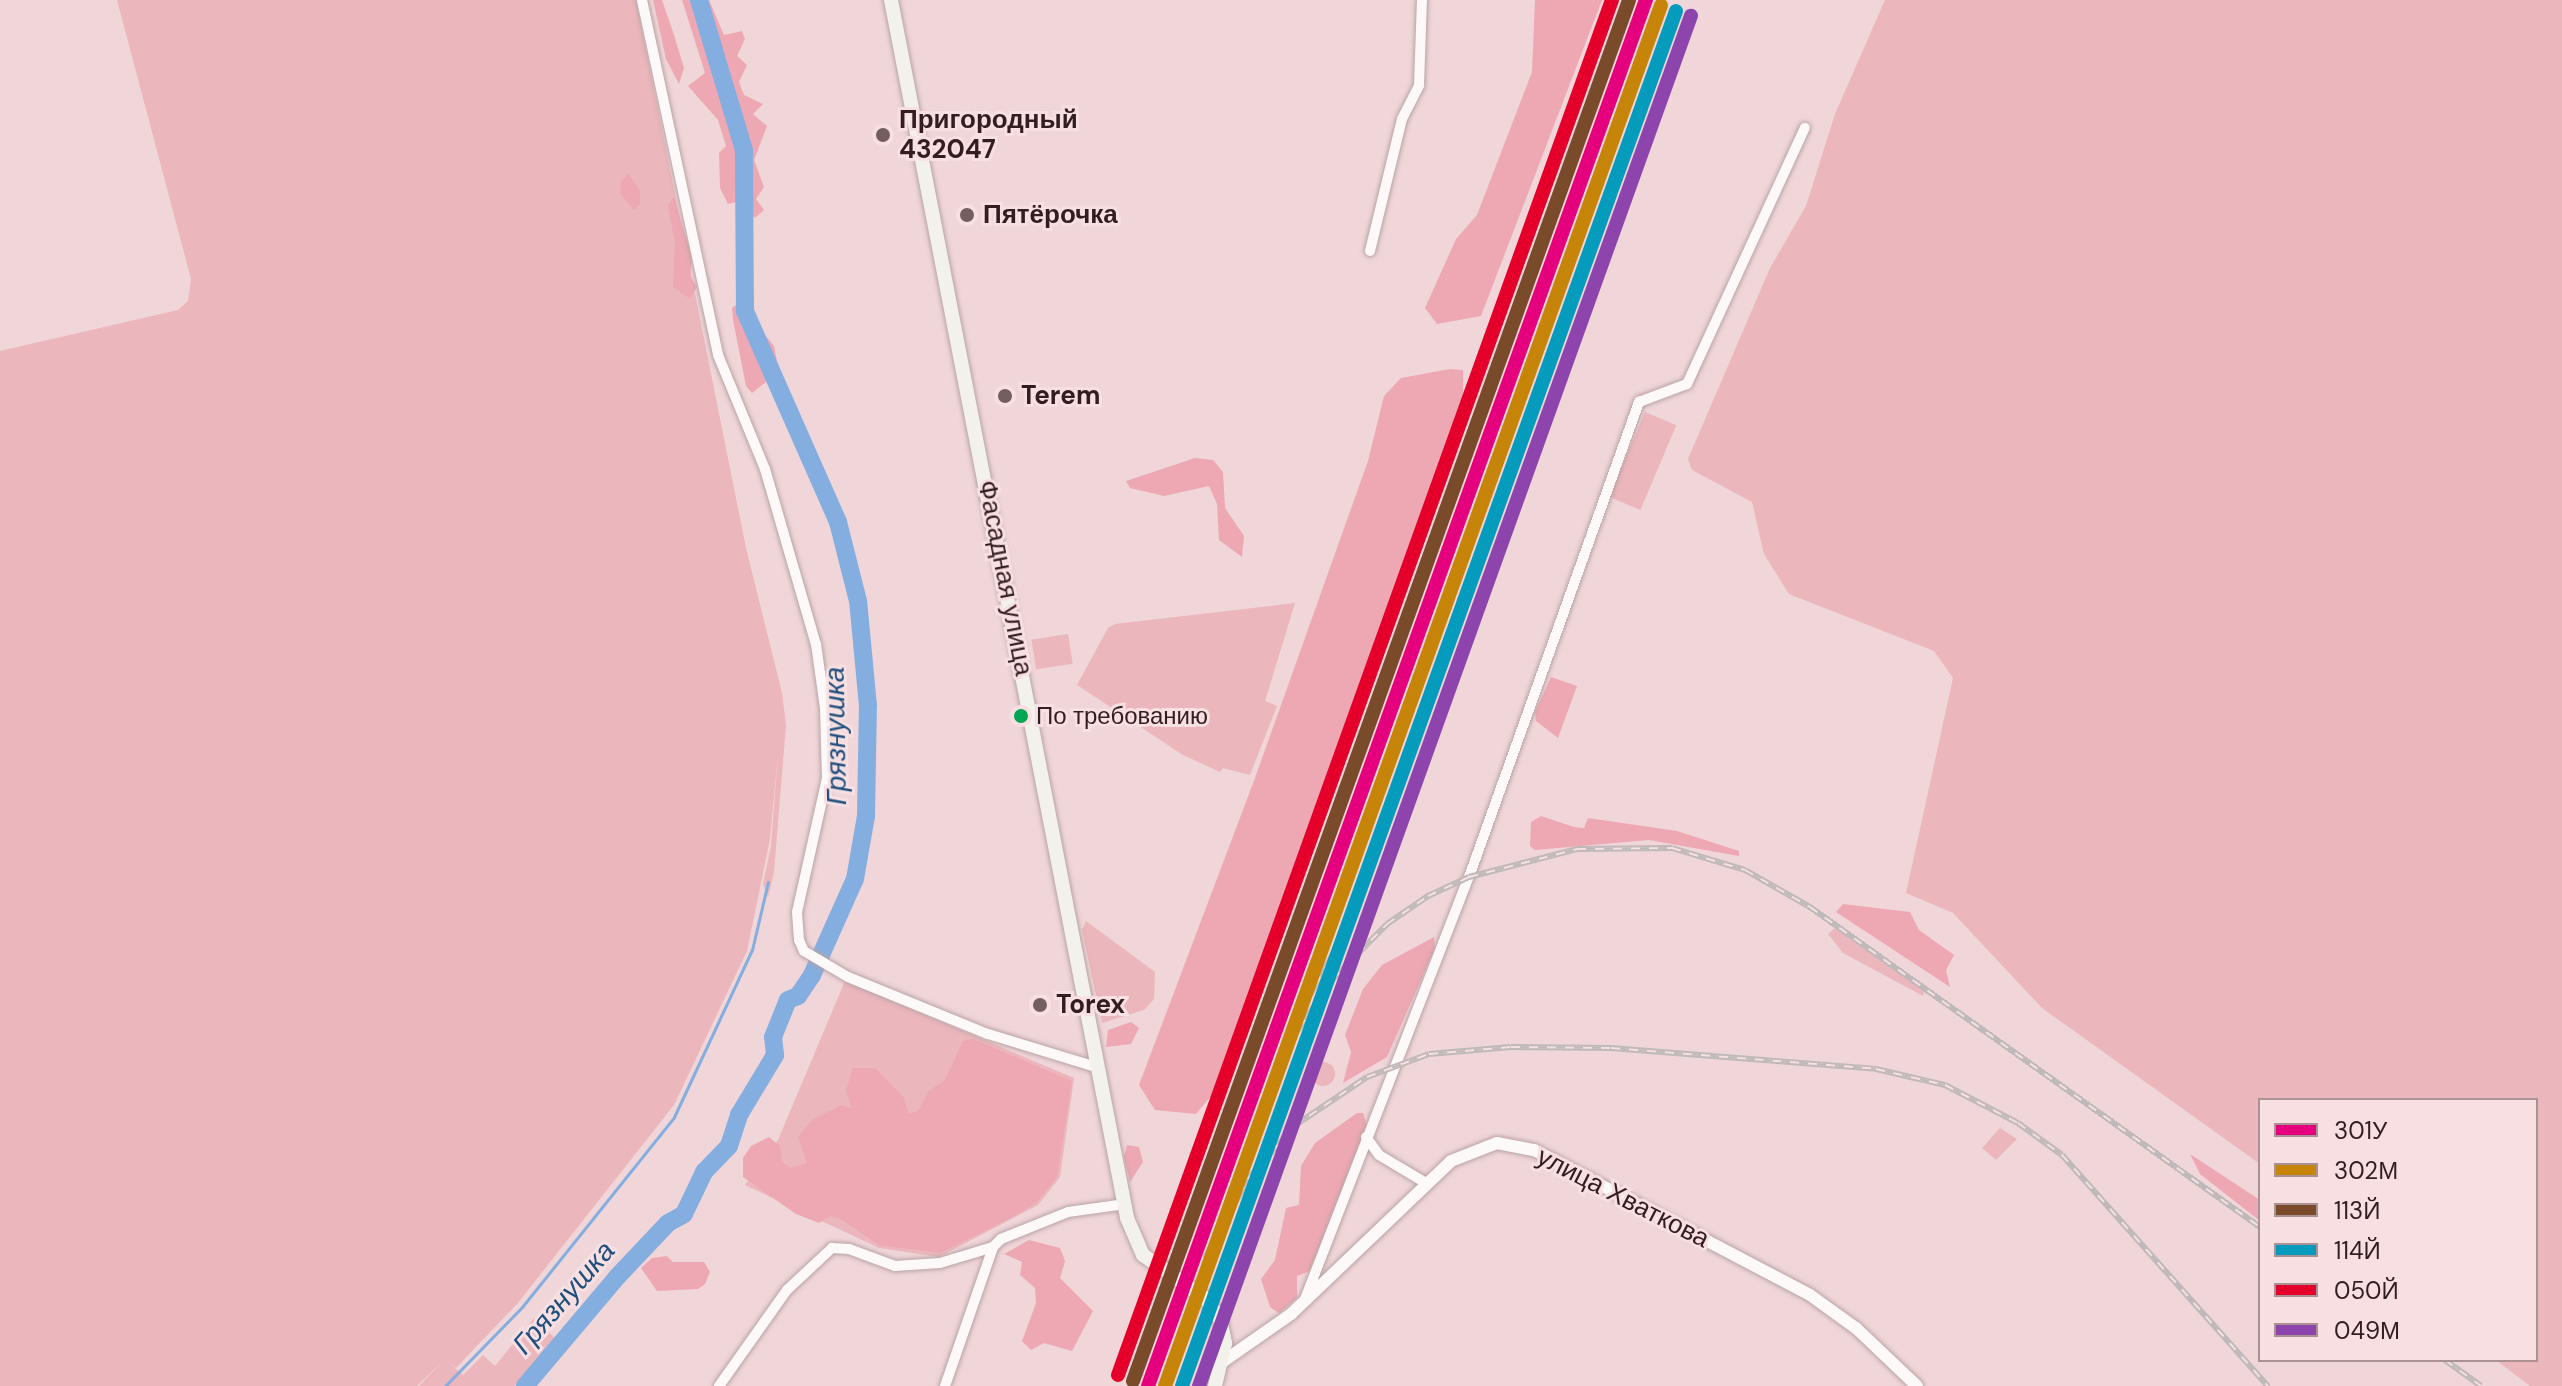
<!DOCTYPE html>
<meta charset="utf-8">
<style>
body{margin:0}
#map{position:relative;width:2562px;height:1386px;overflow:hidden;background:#f0d6d8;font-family:"DM Sans",sans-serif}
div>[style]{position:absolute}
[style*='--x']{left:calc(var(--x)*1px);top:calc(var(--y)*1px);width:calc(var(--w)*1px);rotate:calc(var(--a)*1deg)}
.green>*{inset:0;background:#ebb6bc;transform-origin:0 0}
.round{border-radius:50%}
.forest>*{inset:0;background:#eda8b3}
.stream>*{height:3px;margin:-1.5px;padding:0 1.5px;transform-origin:1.5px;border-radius:1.5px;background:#85aee0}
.river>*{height:18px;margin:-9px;padding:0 9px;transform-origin:9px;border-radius:9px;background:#85aee0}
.roads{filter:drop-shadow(0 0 2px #b9a3a5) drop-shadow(0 0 2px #b9a3a5)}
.minor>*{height:10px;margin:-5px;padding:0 5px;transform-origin:5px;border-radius:5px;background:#fdf9f9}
.tertiary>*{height:12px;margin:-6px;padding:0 6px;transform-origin:6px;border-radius:6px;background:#fdf9f9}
.secondary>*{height:14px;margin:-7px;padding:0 7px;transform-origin:7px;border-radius:7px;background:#f3f1ec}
.rail>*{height:6px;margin-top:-3px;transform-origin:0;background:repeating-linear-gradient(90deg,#f8dfe2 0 9px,#c0b9b9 0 18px);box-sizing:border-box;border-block:2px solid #c0b9b9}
.rail-1>*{height:14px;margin:-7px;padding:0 7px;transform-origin:7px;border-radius:7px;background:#e5007d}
.rail-2>*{height:14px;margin:-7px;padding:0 7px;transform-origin:7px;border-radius:7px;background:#c68408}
.rail-3>*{height:14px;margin:-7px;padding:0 7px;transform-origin:7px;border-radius:7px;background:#7a4b2a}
.rail-4>*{height:14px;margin:-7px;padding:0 7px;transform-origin:7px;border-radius:7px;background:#059bbd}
.rail-5>*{height:14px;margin:-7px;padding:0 7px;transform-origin:7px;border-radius:7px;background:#e4002b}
.rail-6>*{height:14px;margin:-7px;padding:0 7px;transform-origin:7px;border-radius:7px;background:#8e44ad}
.dots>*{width:22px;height:22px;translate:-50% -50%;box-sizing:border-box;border:4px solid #f8dfe2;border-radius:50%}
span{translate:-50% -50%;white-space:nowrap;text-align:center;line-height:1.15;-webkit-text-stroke:6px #f8dfe2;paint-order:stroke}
.bus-label{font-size:24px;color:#331d20}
.left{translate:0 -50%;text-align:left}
.poi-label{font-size:26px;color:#331d20;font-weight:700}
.street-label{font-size:26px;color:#331d20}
.water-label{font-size:28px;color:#1e4f7d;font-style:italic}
.legend{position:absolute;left:2258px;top:1098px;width:280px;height:264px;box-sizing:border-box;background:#f8dfe2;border:2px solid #a99194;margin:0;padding:10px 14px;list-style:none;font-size:24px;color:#331d20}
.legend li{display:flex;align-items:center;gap:16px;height:40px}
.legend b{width:40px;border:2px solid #a99194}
</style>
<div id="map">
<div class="green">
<i style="clip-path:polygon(117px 0,636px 0,746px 548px,782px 693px,786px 725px,774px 872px,768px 897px,763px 884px,771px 846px,778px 754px,770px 839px,747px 951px,674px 1105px,517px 1304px,456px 1368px,447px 1361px,463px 1375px,483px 1355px,495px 1366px,534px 1318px,558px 1341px,515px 1386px,419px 1386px,445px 1359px,417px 1386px,0 1386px,0 351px,178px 310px,188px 301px,191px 279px)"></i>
<i style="clip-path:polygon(1885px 0,2562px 0,2562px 1386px,2530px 1386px,2496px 1360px,2536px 1360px,2536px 1100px,2260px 1100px,2260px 1164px,2042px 1008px,1953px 913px,1906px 893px,1953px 678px,1934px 651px,1789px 594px,1764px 554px,1752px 502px,1692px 470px,1688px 459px,1770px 268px,1806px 206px,1835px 114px)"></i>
<i style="left:1645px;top:412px;width:34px;height:92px;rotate:23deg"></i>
<i style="clip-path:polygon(1295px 603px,1265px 701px,1277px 706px,1250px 775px,1223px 768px,1220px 772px,1183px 755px,1077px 685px,1108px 628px,1115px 624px)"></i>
<i style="left:1068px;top:634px;width:30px;height:37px;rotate:81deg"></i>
<i style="clip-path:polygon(1086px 921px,1155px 972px,1154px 999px,1144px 1010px,1102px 1023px,1082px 930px)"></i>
<i style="clip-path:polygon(1836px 927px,1925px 988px,1923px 996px,1843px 953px,1828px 934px)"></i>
<i style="clip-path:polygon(845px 981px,1074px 1078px,1060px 1177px,1038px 1205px,939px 1257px,879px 1248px,745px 1185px,778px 1140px)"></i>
<i class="round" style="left:1311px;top:1062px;width:24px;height:24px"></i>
<i style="clip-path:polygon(2000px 1128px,2017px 1139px,1996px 1160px,1982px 1148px)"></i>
</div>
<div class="forest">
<i style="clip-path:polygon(653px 0,662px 0,674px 35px,684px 68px,679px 84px,666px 59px)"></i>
<i style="clip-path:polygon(682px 0,709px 0,724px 35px,742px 31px,745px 39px,737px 56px,747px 65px,739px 82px,744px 95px,763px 104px,753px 114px,767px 126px,754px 160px,764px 187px,756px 199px,764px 210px,755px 218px,740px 201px,728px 204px,720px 188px,719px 153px,726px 146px,718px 120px,688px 86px,705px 73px)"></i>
<i style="clip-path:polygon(1535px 0,1602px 0,1481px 316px,1437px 324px,1425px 308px,1456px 239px,1477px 215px,1532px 72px)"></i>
<i style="clip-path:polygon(629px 174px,640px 191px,640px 204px,634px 210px,620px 193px,621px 181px)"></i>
<i style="clip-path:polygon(674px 197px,692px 258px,690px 276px,697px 287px,690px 299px,673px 287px,675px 244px,668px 205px)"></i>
<i style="clip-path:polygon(739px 303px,774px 346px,778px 366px,775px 375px,752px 393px,746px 386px,733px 320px,732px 308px)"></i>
<i style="clip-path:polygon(1450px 369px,1463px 370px,1463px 399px,1212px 1095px,1196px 1114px,1155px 1110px,1139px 1085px,1255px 778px,1368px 461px,1384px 396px,1401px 378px)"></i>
<i style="clip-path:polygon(1195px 458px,1213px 460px,1223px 472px,1225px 508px,1244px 536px,1242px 557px,1219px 540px,1217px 504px,1209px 486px,1164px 496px,1130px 488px,1126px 481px)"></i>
<i style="clip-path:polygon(1551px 677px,1577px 686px,1558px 738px,1536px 721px,1535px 712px)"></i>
<i style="clip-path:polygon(1541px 816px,1574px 827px,1584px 828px,1588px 818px,1677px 831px,1739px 851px,1739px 856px,1649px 840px,1535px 850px,1530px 846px,1531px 822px)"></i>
<i style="clip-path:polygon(1843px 904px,1910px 912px,1919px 930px,1954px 955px,1946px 970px,1950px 987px,1836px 912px)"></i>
<i style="clip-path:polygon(1434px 937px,1435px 948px,1387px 1057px,1343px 1083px,1351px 1052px,1345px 1035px,1363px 989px,1382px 965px)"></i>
<i style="clip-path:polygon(1131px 1022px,1139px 1028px,1131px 1044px,1106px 1047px,1108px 1030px)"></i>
<i style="clip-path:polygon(973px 1039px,1072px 1081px,1057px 1177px,1036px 1203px,1009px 1219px,940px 1253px,879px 1245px,839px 1218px,830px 1216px,819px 1223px,796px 1214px,743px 1177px,743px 1158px,751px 1146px,769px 1137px,780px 1146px,782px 1162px,791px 1168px,807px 1163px,798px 1137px,813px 1119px,842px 1105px,852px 1109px,846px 1091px,853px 1068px,875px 1068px,904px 1098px,909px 1114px,918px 1111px,928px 1092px,945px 1080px,963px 1041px)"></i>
<i style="clip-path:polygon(1357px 1113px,1363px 1113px,1367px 1125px,1310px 1271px,1297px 1276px,1297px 1298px,1279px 1313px,1270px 1307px,1261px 1279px,1275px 1260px,1286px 1208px,1299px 1205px,1301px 1166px,1315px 1143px)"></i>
<i style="clip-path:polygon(1127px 1145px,1139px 1147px,1143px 1162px,1130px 1182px,1124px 1157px)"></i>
<i style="clip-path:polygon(2190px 1154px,2260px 1200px,2260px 1221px,2200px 1174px)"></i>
<i style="clip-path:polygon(1029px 1240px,1060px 1248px,1065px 1261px,1060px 1278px,1093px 1311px,1072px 1351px,1044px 1343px,1031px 1350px,1022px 1341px,1036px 1303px,1035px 1288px,1020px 1275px,1022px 1262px,1004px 1254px)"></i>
<i style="clip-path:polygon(667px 1256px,673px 1262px,704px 1262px,710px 1272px,705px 1284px,698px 1289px,657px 1291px,641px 1268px,652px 1258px)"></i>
</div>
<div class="stream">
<i style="--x:445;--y:1386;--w:110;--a:-45.7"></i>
<i style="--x:522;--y:1307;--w:243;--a:-51.3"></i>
<i style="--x:674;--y:1117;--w:184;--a:-65"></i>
<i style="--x:752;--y:950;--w:70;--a:-76.8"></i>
</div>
<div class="river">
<i style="--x:525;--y:1386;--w:143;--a:-49.8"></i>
<i style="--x:617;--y:1277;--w:74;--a:-46.6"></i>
<i style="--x:668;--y:1223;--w:18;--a:-29"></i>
<i style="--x:684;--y:1214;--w:47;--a:-64.5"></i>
<i style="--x:704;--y:1172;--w:36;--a:-46"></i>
<i style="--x:729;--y:1146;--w:33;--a:-72"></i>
<i style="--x:739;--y:1115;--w:70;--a:-59"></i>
<i style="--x:775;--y:1055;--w:18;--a:-96"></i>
<i style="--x:773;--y:1037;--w:40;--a:-68"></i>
<i style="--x:788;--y:1000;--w:11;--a:-22"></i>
<i style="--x:798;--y:996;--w:25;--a:-56"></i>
<i style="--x:812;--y:975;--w:105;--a:-65.9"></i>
<i style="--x:855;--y:879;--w:64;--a:-80.1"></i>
<i style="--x:866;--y:816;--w:110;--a:-89"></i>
<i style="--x:868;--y:706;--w:105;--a:-95.4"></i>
<i style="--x:858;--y:601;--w:81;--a:-104.2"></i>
<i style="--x:838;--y:522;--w:231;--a:-113.8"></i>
<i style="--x:745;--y:311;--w:161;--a:-90.4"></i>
<i style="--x:744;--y:150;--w:157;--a:-106.7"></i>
</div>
<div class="roads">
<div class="minor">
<i style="--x:642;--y:0;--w:363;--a:77.9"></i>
<i style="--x:718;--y:355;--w:123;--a:67.6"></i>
<i style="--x:765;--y:469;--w:182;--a:73.8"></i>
<i style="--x:816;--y:644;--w:65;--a:82"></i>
<i style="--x:825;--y:708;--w:70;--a:88.4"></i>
<i style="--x:827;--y:778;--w:137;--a:102.6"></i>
<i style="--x:797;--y:912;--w:28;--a:86"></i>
<i style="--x:799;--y:940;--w:12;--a:66"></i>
<i style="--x:804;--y:951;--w:51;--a:30.6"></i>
<i style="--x:848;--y:977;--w:151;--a:22.2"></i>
<i style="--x:988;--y:1034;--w:116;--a:17"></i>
<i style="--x:1370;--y:251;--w:136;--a:-76.4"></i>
<i style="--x:1402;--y:119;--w:38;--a:-63"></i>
<i style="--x:1419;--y:85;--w:85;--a:-88"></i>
<i style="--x:1366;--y:1137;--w:22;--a:54"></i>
<i style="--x:1379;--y:1155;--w:55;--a:30.8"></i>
<i style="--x:1305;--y:1299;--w:453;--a:-68.8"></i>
<i style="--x:1469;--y:877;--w:505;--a:-70.31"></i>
<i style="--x:1639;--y:402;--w:51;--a:-20.6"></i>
<i style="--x:1687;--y:384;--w:282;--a:-65.3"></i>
<i style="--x:719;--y:1386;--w:118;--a:-54.7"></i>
<i style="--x:787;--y:1290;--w:62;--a:-43"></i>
<i style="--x:832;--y:1248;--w:17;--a:3"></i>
<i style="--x:849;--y:1249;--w:49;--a:20.3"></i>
<i style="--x:895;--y:1266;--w:45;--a:-3.8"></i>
<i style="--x:940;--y:1263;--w:55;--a:-16.8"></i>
<i style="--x:945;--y:1386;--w:147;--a:-70.9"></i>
<i style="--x:993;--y:1247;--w:11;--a:-45"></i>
<i style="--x:1001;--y:1239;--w:72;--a:-21.9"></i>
<i style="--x:1068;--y:1212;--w:58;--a:-8"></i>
</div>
<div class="tertiary">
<i style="--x:1221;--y:1363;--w:85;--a:-35"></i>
<i style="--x:1291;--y:1314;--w:221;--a:-43.7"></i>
<i style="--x:1451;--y:1161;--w:49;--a:-21.4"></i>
<i style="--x:1497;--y:1143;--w:38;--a:11"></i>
<i style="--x:1534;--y:1150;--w:312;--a:27.7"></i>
<i style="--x:1810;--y:1295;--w:57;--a:35.7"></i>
<i style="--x:1856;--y:1328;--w:84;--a:43.6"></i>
</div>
<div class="secondary">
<i style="--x:891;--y:0;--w:1241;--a:79.03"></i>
<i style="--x:1127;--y:1218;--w:40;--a:66.6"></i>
<i style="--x:1143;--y:1255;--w:75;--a:34.7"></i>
<i style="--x:1205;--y:1298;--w:26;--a:54"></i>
<i style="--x:1220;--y:1319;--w:25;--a:78"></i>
<i style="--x:1225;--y:1343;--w:44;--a:103.1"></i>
</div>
</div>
<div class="rail">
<i style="--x:1307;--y:1000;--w:61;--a:-60.5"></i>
<i style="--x:1279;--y:1057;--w:95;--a:-55.3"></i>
<i style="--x:1333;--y:979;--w:77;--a:-45.5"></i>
<i style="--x:1387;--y:924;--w:50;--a:-34.3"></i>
<i style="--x:1428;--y:896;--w:45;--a:-24.9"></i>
<i style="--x:1469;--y:877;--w:112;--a:-14.5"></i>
<i style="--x:1577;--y:849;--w:95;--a:-0.6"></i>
<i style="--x:1672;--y:848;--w:76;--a:16.8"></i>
<i style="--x:1745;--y:870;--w:75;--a:29.6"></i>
<i style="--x:1810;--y:907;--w:552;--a:35.42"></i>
<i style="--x:1242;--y:1179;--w:135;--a:-72.4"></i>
<i style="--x:1205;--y:1258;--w:90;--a:-61.4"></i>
<i style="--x:1248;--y:1179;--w:70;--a:-49"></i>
<i style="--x:1294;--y:1126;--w:88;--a:-33.9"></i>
<i style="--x:1367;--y:1077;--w:66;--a:-20.4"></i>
<i style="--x:1429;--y:1054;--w:82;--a:-4.9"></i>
<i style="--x:1511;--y:1047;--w:100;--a:0.6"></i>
<i style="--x:1611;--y:1048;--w:266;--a:4.5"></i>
<i style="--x:1876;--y:1069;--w:71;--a:13.1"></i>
<i style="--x:1945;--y:1085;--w:82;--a:27.5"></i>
<i style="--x:2018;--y:1123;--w:54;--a:36"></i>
<i style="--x:2062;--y:1155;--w:310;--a:48.3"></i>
<i style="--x:2445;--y:1360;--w:44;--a:35.8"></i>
</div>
<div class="rail-1">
<i style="--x:1148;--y:1386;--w:1473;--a:-70.24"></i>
</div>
<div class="rail-2">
<i style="--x:1165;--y:1386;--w:1467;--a:-70.24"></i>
</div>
<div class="rail-3">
<i style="--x:1133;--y:1381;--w:1467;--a:-70.24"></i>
</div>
<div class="rail-4">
<i style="--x:1182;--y:1386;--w:1461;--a:-70.24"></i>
</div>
<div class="rail-5">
<i style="--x:1118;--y:1375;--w:1461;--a:-70.24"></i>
</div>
<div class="rail-6">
<i style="--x:1199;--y:1386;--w:1456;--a:-70.25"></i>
</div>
<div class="dots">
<i style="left:883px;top:135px;background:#755e60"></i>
<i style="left:967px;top:215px;background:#755e60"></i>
<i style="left:1005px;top:396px;background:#755e60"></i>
<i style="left:1021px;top:716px;background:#00a651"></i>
<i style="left:1040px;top:1005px;background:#755e60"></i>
</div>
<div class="bus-label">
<span class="left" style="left:1036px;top:716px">По требованию</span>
</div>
<div class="poi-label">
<span class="left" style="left:899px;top:135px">Пригородный<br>432047</span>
<span class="left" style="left:983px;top:215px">Пятёрочка</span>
<span class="left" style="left:1021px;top:396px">Terem</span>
<span class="left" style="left:1056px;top:1005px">Torex</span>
</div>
<div class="street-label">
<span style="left:1005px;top:578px;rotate:79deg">Фасадная улица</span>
<span style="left:1623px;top:1198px;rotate:27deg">улица Хваткова</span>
</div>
<div class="water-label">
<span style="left:836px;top:736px;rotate:-91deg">Грязнушка</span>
<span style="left:564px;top:1298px;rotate:-49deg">Грязнушка</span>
</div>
<ul class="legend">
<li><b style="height:10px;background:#e5007d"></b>301У</li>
<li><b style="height:10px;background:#c68408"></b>302М</li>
<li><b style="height:10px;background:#7a4b2a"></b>113Й</li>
<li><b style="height:10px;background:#059bbd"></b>114Й</li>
<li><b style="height:10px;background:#e4002b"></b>050Й</li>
<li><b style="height:10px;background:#8e44ad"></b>049М</li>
</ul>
</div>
